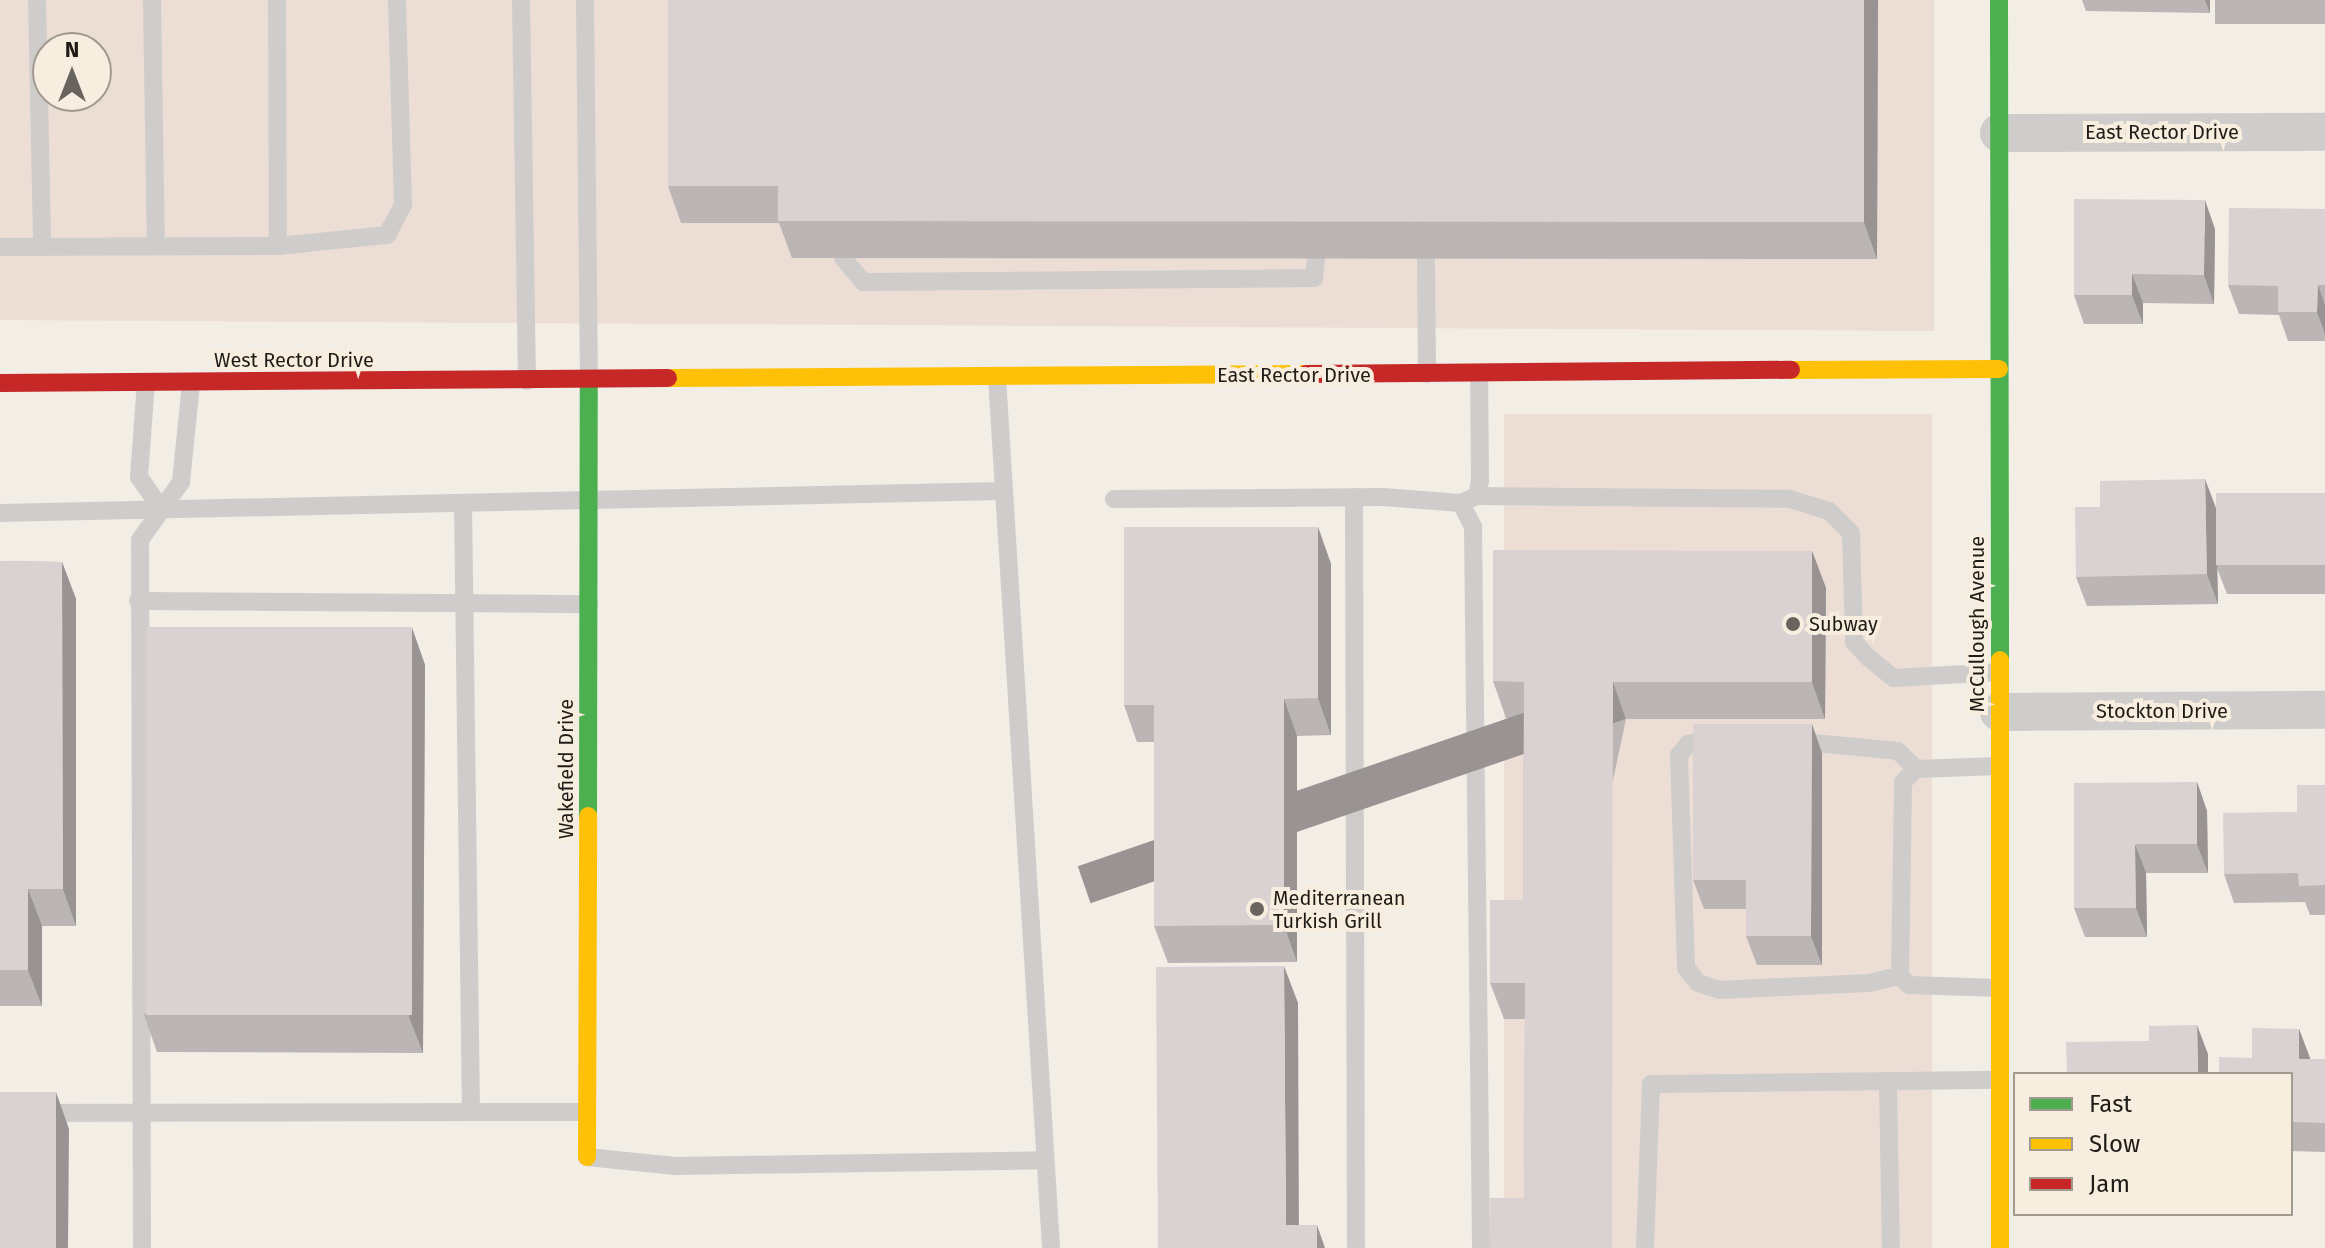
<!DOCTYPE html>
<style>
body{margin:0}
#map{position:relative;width:2325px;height:1248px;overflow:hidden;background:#f2ede5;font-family:"Fira Sans",sans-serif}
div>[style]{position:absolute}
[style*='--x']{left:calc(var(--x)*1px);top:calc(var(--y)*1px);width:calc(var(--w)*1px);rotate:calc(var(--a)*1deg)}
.commercial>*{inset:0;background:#ecded5;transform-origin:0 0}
.lane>*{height:18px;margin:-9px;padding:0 9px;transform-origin:9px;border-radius:9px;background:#cfcdcb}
.street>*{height:38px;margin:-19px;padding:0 19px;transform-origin:19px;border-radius:19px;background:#cfcdcb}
.fast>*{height:18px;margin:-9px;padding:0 9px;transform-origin:9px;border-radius:9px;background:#4caf50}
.slow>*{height:18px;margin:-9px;padding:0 9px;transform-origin:9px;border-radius:9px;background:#ffc107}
.jam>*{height:18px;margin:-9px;padding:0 9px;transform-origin:9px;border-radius:9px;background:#c62828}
.wall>*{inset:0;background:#bbb5b5;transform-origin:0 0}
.shaded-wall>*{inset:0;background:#999393;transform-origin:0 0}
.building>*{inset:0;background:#dad2d2;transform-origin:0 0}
.dots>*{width:22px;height:22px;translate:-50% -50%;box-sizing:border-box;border:4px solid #f8eedf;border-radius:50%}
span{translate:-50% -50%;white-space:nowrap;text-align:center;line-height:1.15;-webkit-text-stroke:8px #f8eedf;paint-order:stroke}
.street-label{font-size:20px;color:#1f1b16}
.poi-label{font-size:20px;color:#1f1b16}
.left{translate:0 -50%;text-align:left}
.legend{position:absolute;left:2013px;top:1072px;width:280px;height:144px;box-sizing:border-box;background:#f8eedf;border:2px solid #a19a8f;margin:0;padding:10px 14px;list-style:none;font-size:24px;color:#1f1b16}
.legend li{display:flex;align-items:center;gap:16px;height:40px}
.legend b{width:40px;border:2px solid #a19a8f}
.north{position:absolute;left:32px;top:32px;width:80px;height:80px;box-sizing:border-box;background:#f8eedf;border:2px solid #a19a8f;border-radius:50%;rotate:0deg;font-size:22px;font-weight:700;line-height:32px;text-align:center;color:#1f1b16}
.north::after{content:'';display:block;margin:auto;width:28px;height:36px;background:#69645e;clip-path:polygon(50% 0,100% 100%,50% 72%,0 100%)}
</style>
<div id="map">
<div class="commercial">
<i style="clip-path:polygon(evenodd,0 0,1934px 0,1934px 331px,0 320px,0 0,48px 48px,96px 48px,96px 96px,48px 96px,48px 48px)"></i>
<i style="left:1932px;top:414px;width:834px;height:428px;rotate:90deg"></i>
</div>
<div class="lane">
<i style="--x:37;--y:0;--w:246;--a:88.8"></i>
<i style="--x:152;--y:0;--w:246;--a:89.1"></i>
<i style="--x:277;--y:0;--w:246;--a:89.8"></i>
<i style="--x:521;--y:0;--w:381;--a:89.1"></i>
<i style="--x:585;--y:0;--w:381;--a:89.4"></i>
<i style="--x:843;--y:237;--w:21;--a:90"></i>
<i style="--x:843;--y:258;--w:31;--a:50"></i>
<i style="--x:863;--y:282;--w:451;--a:-0.5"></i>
<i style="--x:1314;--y:278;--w:20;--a:-84"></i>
<i style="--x:0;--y:247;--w:278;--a:-0.2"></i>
<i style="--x:278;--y:246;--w:110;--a:-5.8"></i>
<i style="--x:387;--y:235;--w:34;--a:-62"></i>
<i style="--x:403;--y:205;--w:205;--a:-91.7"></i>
<i style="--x:1426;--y:258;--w:116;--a:89.5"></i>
<i style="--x:997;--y:377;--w:873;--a:86.45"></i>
<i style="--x:146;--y:382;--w:95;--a:94.2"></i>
<i style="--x:139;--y:477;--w:38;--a:55"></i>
<i style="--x:1477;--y:496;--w:313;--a:0.5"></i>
<i style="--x:1790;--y:499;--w:41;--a:17.1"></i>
<i style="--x:1829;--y:511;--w:31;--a:45"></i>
<i style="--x:1851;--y:533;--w:109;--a:88.4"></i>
<i style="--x:1854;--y:642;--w:22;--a:47"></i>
<i style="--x:1869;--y:658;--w:32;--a:39"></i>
<i style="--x:1894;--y:678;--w:106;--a:-3.2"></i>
<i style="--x:1354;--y:497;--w:751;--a:89.85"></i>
<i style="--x:1114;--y:499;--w:269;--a:-0.4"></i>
<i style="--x:1383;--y:497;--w:78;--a:4.4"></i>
<i style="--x:1461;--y:503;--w:17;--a:-24"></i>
<i style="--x:1477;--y:496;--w:15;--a:-79"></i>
<i style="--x:1480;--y:481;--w:107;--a:-90.5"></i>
<i style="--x:463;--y:503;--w:609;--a:89.25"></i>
<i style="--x:1461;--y:503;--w:27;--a:63"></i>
<i style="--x:1473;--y:527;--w:721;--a:89.36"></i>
<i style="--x:0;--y:513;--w:1003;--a:-1.26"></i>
<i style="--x:138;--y:601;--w:451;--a:0.4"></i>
<i style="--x:1716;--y:738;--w:29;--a:168"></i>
<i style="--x:1688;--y:744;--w:14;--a:129"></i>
<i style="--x:1679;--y:755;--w:213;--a:88.1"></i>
<i style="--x:1686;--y:968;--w:19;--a:51"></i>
<i style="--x:1698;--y:983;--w:22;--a:18"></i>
<i style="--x:1719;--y:990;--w:150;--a:-2.7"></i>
<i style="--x:1869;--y:983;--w:32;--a:-13"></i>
<i style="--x:1900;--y:976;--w:194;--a:-89.1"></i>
<i style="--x:1903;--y:782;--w:18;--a:-45"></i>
<i style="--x:1916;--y:769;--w:83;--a:-2.1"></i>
<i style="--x:1793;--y:741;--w:105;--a:5.4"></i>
<i style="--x:1898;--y:751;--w:25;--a:45"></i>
<i style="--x:1900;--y:976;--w:13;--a:45"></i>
<i style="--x:1909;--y:985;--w:90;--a:1.9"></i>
<i style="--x:1888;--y:1082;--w:166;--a:89"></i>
<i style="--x:0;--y:1113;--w:587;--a:-0.1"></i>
<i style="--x:587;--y:1157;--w:89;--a:5.8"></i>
<i style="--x:676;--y:1166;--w:369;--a:-0.9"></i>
<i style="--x:142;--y:1248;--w:708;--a:-90.16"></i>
<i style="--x:140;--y:540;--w:71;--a:-54.7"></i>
<i style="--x:181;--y:482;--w:100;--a:-84.2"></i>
<i style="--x:1645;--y:1248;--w:164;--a:-87.9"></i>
<i style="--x:1651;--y:1084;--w:348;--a:-0.7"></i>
</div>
<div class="street">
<i style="--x:1999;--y:133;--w:326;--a:-0.2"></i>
<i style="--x:1999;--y:712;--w:326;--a:-0.4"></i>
</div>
<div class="fast">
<i style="--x:1999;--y:0;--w:660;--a:89.91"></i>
<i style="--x:588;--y:816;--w:435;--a:-89.9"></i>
</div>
<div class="slow">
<i style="--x:1791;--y:370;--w:208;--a:-0.3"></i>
<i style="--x:668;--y:378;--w:638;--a:-0.36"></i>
<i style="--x:2000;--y:660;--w:588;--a:90"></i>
<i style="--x:587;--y:1157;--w:341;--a:-89.8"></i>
</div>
<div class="jam">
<i style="--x:1306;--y:374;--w:485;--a:-0.5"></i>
<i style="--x:0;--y:383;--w:668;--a:-0.43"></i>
</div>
<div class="wall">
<i style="clip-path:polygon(668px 0,1878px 0,1877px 259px,792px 258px,779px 223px,681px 223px,668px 186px)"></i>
<i style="clip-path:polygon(2082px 0,2210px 0,2210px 13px,2086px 11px)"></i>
<i style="left:2215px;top:0;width:110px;height:24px"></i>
<i style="clip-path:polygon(2325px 209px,2325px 341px,2288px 341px,2279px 315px,2239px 314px,2228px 285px)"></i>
<i style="clip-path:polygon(2215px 229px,2214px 304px,2143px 303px,2143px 324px,2084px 324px,2074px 295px)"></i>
<i style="clip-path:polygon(2325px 493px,2325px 594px,2227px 594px,2217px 568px,2218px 604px,2087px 606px,2076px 577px,2216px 508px)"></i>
<i style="clip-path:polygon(1318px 527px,1331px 564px,1331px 735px,1297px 736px,1297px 962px,1168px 963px,1154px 926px,1154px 742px,1137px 742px,1124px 705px)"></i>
<i style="clip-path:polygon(1812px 551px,1826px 588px,1825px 719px,1626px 719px,1524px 1198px,1525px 1019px,1504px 1019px,1490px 983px,1523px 900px,1524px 718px,1506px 718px,1493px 681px)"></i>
<i style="clip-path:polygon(0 561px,62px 562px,76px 599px,76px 926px,42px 926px,42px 1006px,0 1006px)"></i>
<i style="clip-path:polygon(412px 628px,425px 665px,423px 1053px,157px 1052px,144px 1015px)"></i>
<i style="clip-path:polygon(1822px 753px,1822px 965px,1757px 965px,1746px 936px,1746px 909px,1704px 909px,1693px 880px)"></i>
<i style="clip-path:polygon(2197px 782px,2207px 811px,2208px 873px,2146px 873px,2147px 937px,2085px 937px,2074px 908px)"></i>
<i style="clip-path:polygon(2325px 785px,2325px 915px,2310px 915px,2305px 902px,2234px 903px,2224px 874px,2297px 812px)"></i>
<i style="clip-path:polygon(2299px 1029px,2310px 1059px,2325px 1059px,2325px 1152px,2291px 1151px,2291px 1074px,2252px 1058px)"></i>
</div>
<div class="shaded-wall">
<i style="clip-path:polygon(1864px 0,1878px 0,1877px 259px,1864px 222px)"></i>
<i style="clip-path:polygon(2205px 0,2210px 0,2210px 13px)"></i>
<i style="clip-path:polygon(2205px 200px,2215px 229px,2214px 304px,2204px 275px)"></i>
<i style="clip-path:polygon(2132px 274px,2143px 303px,2143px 324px,2132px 295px)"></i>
<i style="clip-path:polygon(2318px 285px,2325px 305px,2325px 334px,2317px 312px)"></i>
<i style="clip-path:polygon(2205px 479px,2216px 508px,2218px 604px,2207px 574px)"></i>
<i style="clip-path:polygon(1318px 527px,1331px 564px,1331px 735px,1318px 698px)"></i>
<i style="clip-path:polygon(1812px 551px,1826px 588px,1825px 719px,1812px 682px)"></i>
<i style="clip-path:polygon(62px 562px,76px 599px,76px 926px,63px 889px)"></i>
<i style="clip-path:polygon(412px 628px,425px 665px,423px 1053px,409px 1017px)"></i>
<i style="left:1613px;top:682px;width:39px;height:566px;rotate:71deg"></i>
<i style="clip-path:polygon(1284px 699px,1297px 736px,1297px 962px,1284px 925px)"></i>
<i style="clip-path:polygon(1812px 724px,1822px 753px,1822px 965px,1811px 936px)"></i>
<i style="clip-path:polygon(2197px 782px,2207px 811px,2208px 873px,2197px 844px)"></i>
<i style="clip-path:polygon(2135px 844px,2146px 873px,2147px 937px,2136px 908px)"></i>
<i style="clip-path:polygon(28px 889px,42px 926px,42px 1006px,28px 970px)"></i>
<i style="clip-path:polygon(1284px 966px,1298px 1003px,1299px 1248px,1286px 1225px)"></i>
<i style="clip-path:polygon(2197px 1025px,2208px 1054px,2208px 1074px,2198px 1074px)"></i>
<i style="clip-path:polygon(2299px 1029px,2310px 1058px,2310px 1088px,2299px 1059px)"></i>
<i style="clip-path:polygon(56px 1092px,69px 1129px,68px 1248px,54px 1248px)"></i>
<i style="clip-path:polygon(1317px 1225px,1325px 1248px,1317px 1248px)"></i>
</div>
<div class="building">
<i style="clip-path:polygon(668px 0,1864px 0,1864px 222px,778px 221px,778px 186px,668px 186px)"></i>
<i style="clip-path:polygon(2074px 199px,2205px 200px,2204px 275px,2132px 274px,2132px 295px,2074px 295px)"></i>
<i style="clip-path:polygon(2229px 208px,2325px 209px,2325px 285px,2318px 285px,2317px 312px,2278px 312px,2278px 286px,2228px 285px)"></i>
<i style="clip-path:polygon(2205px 479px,2207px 574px,2076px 577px,2075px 507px,2100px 507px,2100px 481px)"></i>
<i style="left:2325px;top:493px;width:72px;height:109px;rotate:90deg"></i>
<i style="clip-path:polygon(1124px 527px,1318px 527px,1318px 698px,1284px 699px,1284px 925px,1154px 926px,1154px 705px,1124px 705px)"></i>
<i style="clip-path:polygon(1493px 550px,1812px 551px,1812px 682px,1613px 682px,1612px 1248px,1490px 1248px,1490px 1198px,1524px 1198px,1525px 983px,1490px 983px,1490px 900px,1523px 900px,1524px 682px,1493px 681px)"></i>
<i style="clip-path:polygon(0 561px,62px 562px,63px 889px,28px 889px,28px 970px,0 970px)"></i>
<i style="left:146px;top:627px;width:266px;height:388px"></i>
<i style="clip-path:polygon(1693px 724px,1812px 724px,1811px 936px,1746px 936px,1746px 880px,1693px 880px)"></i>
<i style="clip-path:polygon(2197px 782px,2197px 844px,2135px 844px,2136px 908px,2074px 908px,2074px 783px)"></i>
<i style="clip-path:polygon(2297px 785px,2325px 785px,2325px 885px,2299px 886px,2298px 873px,2224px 874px,2223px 813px,2297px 812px)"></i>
<i style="clip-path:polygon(1284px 966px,1286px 1225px,1317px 1225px,1317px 1248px,1158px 1248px,1156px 967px)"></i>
<i style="clip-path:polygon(2197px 1025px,2198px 1074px,2067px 1074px,2066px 1042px,2149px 1041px,2149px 1026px)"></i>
<i style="clip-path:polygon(2252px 1028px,2299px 1029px,2299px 1059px,2325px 1059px,2325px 1123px,2291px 1122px,2291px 1074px,2219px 1074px,2219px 1057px,2252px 1058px)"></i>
<i style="left:0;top:1092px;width:56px;height:156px"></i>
</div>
<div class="dots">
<i style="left:1793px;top:624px;background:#69645e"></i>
<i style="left:1257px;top:909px;background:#69645e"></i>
</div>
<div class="street-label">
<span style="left:2162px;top:132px">East Rector Drive</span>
<span style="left:294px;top:360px">West Rector Drive</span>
<span style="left:1294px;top:375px">East Rector Drive</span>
<span style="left:1977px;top:624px;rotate:-90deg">McCullough Avenue</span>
<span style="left:2162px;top:711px">Stockton Drive</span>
<span style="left:566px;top:769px;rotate:-90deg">Wakefield Drive</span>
</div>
<div class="poi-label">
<span class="left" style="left:1809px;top:624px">Subway</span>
<span class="left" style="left:1273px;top:910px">Mediterranean<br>Turkish Grill</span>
</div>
<ul class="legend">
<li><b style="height:10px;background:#4caf50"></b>Fast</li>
<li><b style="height:10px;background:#ffc107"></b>Slow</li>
<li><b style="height:10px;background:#c62828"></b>Jam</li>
</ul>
<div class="north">N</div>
</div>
